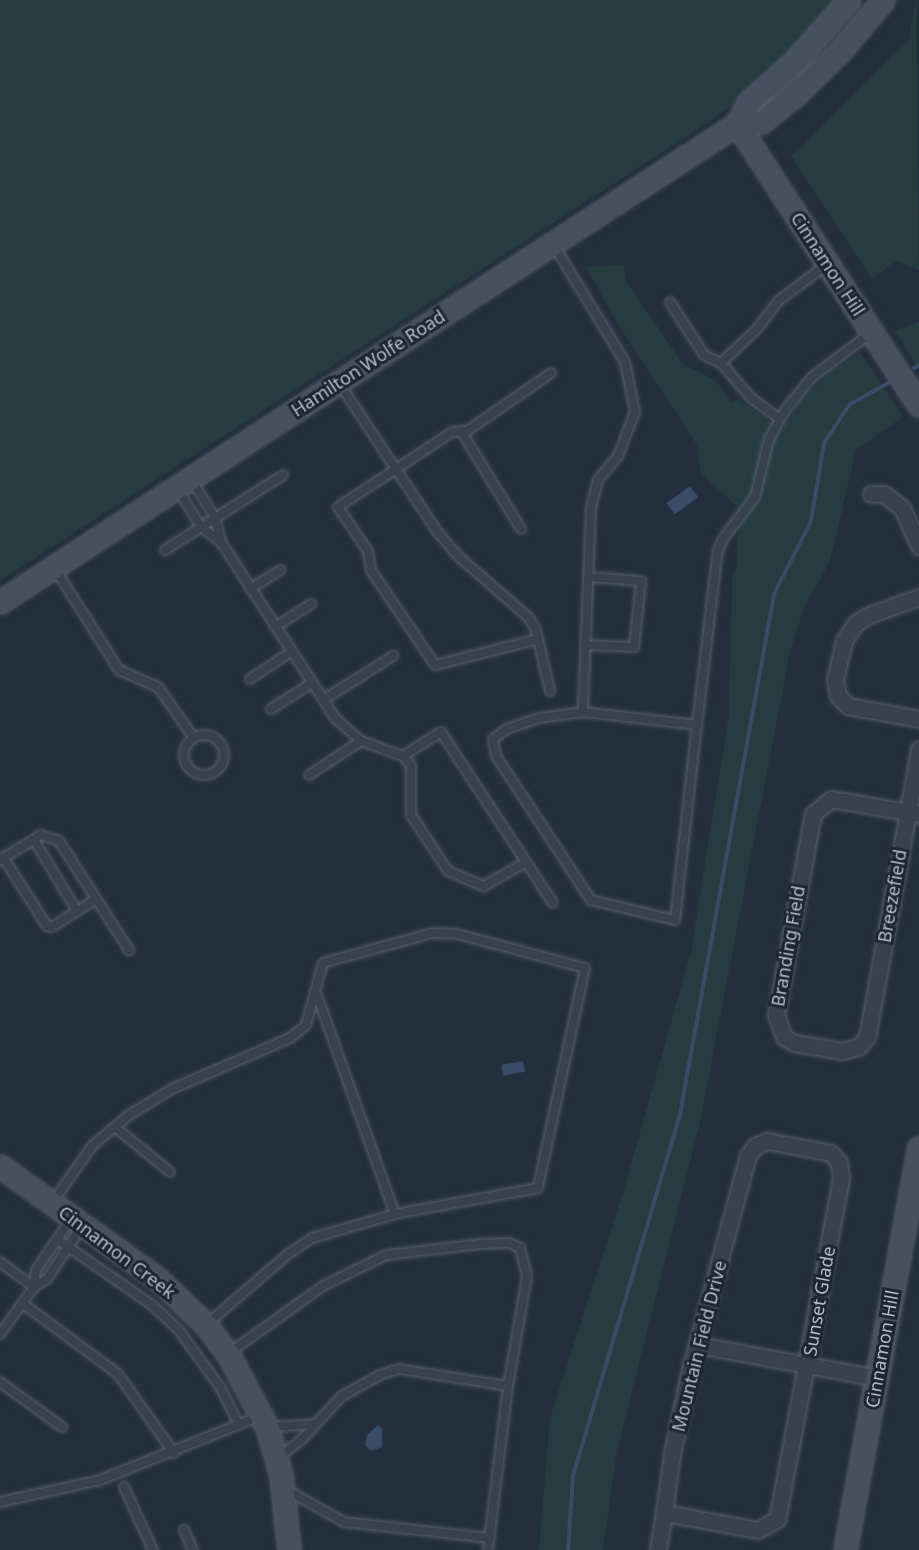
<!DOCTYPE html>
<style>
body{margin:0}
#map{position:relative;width:919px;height:1550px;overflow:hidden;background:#242f3e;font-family:"Noto Sans",sans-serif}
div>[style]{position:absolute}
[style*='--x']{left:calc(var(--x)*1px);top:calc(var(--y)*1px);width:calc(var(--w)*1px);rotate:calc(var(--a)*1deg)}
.green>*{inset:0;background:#263c3f}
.water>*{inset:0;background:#394c67;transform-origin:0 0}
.stream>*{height:4px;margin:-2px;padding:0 2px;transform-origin:2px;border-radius:2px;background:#394c67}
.roads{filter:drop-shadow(0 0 2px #565f6c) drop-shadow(0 0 2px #565f6c)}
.lane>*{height:8px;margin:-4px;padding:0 4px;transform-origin:4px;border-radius:4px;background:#38414e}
.lane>.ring{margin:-4px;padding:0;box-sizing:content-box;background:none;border:8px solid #38414e;border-radius:50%}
.street>*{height:15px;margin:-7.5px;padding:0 7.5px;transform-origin:7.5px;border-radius:7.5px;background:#38414e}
.secondary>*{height:21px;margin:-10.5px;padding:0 10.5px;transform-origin:10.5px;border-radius:10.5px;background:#465061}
span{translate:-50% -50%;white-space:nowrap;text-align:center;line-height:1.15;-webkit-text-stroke:6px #1d2633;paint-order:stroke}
.street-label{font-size:18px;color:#b4bcc9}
</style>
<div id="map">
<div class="green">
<i style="clip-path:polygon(0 0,839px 0,799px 47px,752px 91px,706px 124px,0 581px)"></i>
<i style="clip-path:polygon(916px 0,919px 270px,896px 261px,872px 279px,791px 156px,909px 40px)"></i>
<i style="clip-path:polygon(623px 265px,627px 282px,682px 363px,716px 381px,732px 402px,738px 399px,782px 430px,800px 401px,833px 370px,861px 353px,903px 417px,856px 450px,830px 561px,804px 608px,790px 652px,699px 1127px,617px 1450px,603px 1550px,539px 1550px,550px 1418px,622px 1196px,691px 952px,729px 714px,732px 580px,737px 565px,738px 507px,701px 474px,697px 445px,617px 323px,586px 267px)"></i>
<i style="clip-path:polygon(919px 322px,919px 370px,895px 331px)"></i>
</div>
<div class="water">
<i style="left:690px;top:486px;width:14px;height:29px;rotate:54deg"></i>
<i style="left:523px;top:1061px;width:11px;height:22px;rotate:80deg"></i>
<i style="clip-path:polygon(378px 1425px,382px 1429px,382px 1447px,371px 1451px,365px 1445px,367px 1435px)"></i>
</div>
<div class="stream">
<i style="--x:914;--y:368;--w:6;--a:-31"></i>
<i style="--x:568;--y:1550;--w:74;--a:-86.1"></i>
<i style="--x:573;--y:1476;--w:377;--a:-73.5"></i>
<i style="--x:680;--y:1114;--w:528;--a:-79.75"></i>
<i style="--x:774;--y:594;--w:82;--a:-63.1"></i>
<i style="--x:811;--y:521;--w:79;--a:-80.5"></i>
<i style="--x:824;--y:443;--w:45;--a:-56.7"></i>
<i style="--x:849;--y:405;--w:47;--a:-29.3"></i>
</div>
<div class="roads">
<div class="lane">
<i style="--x:553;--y:244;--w:138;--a:58.6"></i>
<i style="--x:625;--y:362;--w:51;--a:78.7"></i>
<i style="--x:635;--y:412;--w:47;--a:111.1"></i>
<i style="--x:618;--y:456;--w:31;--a:130"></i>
<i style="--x:598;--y:480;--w:30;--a:104"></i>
<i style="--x:591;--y:509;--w:203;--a:92.3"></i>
<i style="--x:583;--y:712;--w:115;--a:6.5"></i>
<i style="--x:697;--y:725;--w:176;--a:-83.2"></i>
<i style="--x:718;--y:550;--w:12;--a:-66"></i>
<i style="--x:723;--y:539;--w:53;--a:-52.7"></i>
<i style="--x:755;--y:497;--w:60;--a:-76.4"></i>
<i style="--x:769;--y:439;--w:36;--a:-60"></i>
<i style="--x:787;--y:408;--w:38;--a:-51"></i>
<i style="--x:811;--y:378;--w:76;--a:-37"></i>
<i style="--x:670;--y:302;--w:63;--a:57.3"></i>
<i style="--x:704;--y:355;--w:19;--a:25"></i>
<i style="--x:339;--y:383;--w:181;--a:56.5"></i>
<i style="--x:439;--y:534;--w:29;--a:49"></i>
<i style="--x:458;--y:556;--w:94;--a:41.1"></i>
<i style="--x:529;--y:618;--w:14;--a:60"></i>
<i style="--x:536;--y:630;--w:63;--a:77.1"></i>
<i style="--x:780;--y:419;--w:34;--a:-144"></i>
<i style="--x:752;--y:399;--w:48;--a:-130.7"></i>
<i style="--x:721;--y:363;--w:50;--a:-43.4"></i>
<i style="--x:757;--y:329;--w:35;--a:-53"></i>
<i style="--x:778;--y:301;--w:60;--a:-36.9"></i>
<i style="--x:461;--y:431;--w:115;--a:58.5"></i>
<i style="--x:191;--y:479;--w:46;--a:58.4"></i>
<i style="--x:215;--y:518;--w:25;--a:76"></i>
<i style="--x:177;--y:488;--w:46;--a:58.4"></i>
<i style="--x:201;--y:527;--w:25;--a:37"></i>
<i style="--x:221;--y:542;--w:211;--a:57"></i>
<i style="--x:336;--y:719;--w:33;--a:41"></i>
<i style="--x:361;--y:741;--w:45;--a:19.7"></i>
<i style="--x:403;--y:756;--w:13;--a:51"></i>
<i style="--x:411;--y:766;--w:49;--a:90"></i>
<i style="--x:411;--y:815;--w:67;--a:56.5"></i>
<i style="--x:448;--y:871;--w:39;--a:23"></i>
<i style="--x:484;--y:886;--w:48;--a:-29.7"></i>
<i style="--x:165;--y:550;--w:140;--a:-32.4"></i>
<i style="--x:55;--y:569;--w:120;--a:57.6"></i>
<i style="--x:119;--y:670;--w:43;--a:23.6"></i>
<i style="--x:158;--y:687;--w:62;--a:54.8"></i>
<i style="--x:250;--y:589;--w:36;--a:-32"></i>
<i style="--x:275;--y:627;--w:43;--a:-32.6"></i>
<i style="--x:538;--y:639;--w:106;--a:165.8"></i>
<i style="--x:435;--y:665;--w:115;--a:-124"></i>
<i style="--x:371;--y:570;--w:19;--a:-99"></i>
<i style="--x:368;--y:551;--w:53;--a:-124.3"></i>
<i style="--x:338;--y:507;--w:136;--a:-33.3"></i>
<i style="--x:452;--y:432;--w:15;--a:-4"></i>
<i style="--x:467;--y:431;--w:102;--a:-34.6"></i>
<i style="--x:585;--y:645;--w:49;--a:2.3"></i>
<i style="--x:634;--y:647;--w:66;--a:-83.9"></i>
<i style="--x:641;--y:581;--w:53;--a:-175.7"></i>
<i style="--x:250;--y:679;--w:49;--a:-33.4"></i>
<i style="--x:323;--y:700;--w:83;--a:-32.2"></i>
<i style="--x:271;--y:709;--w:49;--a:-32.4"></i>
<i style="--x:583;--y:712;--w:44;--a:172.2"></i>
<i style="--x:539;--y:718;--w:34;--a:161"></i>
<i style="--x:507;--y:729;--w:17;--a:144"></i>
<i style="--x:493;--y:739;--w:17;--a:80"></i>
<i style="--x:496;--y:756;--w:173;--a:56.6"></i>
<i style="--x:591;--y:900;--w:86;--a:13.4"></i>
<i style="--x:675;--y:920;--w:196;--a:-83.6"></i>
<i class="ring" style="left:184px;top:735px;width:32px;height:32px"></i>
<i style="--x:403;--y:756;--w:45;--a:-32.3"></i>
<i style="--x:441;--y:732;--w:204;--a:56.8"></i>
<i style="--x:309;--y:775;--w:62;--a:-33.2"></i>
<i style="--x:34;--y:840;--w:83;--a:58.8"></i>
<i style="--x:3;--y:857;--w:82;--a:57.5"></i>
<i style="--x:47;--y:926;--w:5;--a:11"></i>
<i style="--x:52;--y:927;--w:52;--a:-32.5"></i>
<i style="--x:0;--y:860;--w:48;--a:-31.4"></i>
<i style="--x:41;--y:835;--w:19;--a:18"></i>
<i style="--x:59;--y:841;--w:130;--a:57.3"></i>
<i style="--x:317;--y:995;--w:232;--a:70.4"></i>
<i style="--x:115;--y:1127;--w:71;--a:39.3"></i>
<i style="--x:52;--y:1203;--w:70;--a:-54.9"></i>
<i style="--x:92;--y:1146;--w:48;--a:-40"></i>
<i style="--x:129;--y:1115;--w:50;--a:-31.2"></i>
<i style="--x:172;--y:1089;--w:129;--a:-23.4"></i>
<i style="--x:290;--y:1038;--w:21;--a:-39"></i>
<i style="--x:306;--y:1025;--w:64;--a:-74.7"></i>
<i style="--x:323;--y:963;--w:114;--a:-15.3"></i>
<i style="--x:433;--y:933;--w:24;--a:2"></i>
<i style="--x:457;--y:934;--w:132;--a:14.9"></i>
<i style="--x:585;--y:968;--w:225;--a:102.1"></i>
<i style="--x:538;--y:1188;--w:145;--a:169.7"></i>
<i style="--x:395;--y:1214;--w:86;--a:163.9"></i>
<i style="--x:312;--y:1238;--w:29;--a:146"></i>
<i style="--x:288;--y:1254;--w:107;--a:139.2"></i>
<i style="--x:57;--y:1239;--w:116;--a:34.8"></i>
<i style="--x:152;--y:1305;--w:35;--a:43"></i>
<i style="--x:178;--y:1329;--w:72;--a:54.1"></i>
<i style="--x:220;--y:1387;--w:42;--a:63.4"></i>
<i style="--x:0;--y:1262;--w:42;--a:36.3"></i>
<i style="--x:34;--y:1287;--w:17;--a:-83"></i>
<i style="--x:36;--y:1270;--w:62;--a:-55.5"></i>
<i style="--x:22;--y:1303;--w:119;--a:36.5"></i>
<i style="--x:118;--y:1374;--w:97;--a:54.7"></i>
<i style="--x:0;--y:1334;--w:58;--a:-54.1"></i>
<i style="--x:34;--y:1287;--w:15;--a:-32"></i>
<i style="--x:47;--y:1279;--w:64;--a:-56.6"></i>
<i style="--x:229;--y:1353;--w:115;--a:-35.5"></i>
<i style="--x:323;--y:1286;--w:70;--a:-26.2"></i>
<i style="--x:386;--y:1255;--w:95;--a:-6.7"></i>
<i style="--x:480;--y:1244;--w:29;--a:-2"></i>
<i style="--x:509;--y:1243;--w:12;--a:24"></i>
<i style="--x:520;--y:1248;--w:29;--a:76"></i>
<i style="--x:527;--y:1276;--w:112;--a:99.8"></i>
<i style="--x:508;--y:1386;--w:165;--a:97"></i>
<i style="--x:0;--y:1382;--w:77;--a:36"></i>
<i style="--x:270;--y:1427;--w:46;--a:-3.7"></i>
<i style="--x:279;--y:1457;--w:29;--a:-38"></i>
<i style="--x:302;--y:1439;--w:59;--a:-47.1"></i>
<i style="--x:342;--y:1396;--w:43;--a:-28.9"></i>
<i style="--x:380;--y:1375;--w:20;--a:-18"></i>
<i style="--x:399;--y:1369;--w:110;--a:8.9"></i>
<i style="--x:124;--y:1487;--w:69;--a:65.3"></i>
<i style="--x:285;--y:1489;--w:68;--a:29.2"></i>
<i style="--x:344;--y:1522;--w:147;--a:6.3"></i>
<i style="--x:0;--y:1502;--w:102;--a:-12.4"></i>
<i style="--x:100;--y:1480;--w:172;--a:-21.8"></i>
<i style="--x:184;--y:1530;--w:22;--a:66"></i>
</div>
<div class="street">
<i style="--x:871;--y:494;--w:13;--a:0"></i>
<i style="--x:884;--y:494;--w:23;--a:38"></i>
<i style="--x:902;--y:508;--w:42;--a:65.9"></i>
<i style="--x:919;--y:597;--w:53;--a:160.2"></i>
<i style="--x:869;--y:615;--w:15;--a:148"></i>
<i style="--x:856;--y:623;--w:22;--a:124"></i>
<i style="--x:844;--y:641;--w:39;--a:103"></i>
<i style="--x:835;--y:679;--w:17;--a:80"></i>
<i style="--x:838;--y:696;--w:14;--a:45"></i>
<i style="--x:848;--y:706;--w:72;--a:10.4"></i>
<i style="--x:919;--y:749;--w:64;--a:99.9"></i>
<i style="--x:908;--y:812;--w:229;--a:100.3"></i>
<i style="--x:867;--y:1037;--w:13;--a:132"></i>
<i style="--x:858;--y:1047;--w:16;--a:166"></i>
<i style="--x:842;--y:1051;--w:49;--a:-170.5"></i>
<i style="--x:794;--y:1043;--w:12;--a:-149"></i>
<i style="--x:784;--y:1037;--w:23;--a:-110"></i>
<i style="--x:776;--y:1015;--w:204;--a:-79.6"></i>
<i style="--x:813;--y:814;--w:23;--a:-40"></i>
<i style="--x:831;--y:799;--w:13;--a:9"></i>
<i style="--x:844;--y:801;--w:65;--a:9.8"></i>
<i style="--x:908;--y:812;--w:11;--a:10"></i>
<i style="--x:698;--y:1345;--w:182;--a:10.4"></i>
<i style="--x:658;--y:1550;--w:37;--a:-81"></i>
<i style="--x:664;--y:1513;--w:60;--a:-82.3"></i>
<i style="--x:672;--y:1454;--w:82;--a:-78"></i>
<i style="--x:689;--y:1374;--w:226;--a:-74.9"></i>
<i style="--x:748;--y:1156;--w:12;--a:-55"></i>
<i style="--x:755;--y:1146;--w:13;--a:-23"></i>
<i style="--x:767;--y:1141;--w:65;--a:10.6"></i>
<i style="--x:831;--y:1153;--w:13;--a:51"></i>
<i style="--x:839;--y:1163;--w:15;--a:82"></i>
<i style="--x:841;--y:1178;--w:347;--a:100.6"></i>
<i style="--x:777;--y:1519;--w:22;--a:150"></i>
<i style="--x:758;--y:1530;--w:96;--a:-169.7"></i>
</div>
<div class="secondary">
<i style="--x:737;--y:124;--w:335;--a:57.1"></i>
<i style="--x:737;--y:124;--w:24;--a:-5"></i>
<i style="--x:761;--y:122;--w:43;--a:-38.5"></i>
<i style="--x:795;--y:95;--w:63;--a:-44.4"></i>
<i style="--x:840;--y:51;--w:67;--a:-49.9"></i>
<i style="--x:0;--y:602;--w:878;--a:-32.97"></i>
<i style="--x:737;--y:124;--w:24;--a:-62"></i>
<i style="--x:748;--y:103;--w:63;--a:-41.8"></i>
<i style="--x:795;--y:61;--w:81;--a:-48.5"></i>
<i style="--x:0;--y:1166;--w:196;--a:35.6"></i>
<i style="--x:159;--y:1280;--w:65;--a:43.8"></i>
<i style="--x:206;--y:1325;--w:36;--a:53"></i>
<i style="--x:228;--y:1354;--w:83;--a:61.9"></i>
<i style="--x:267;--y:1427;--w:50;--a:73.7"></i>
<i style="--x:281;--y:1475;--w:75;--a:83.9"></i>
<i style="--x:845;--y:1550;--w:409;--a:-79.6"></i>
</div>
</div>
<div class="street-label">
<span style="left:828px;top:264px;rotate:57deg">Cinnamon Hill</span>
<span style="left:368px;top:363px;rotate:-33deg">Hamilton Wolfe Road</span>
<span style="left:892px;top:896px;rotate:-80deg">Breezefield</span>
<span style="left:788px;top:946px;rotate:-80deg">Branding Field</span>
<span style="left:117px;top:1252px;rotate:37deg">Cinnamon Creek</span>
<span style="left:819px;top:1301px;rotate:-80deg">Sunset Glade</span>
<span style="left:699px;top:1346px;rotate:-76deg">Mountain Field Drive</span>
<span style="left:882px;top:1349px;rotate:-80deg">Cinnamon Hill</span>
</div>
</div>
